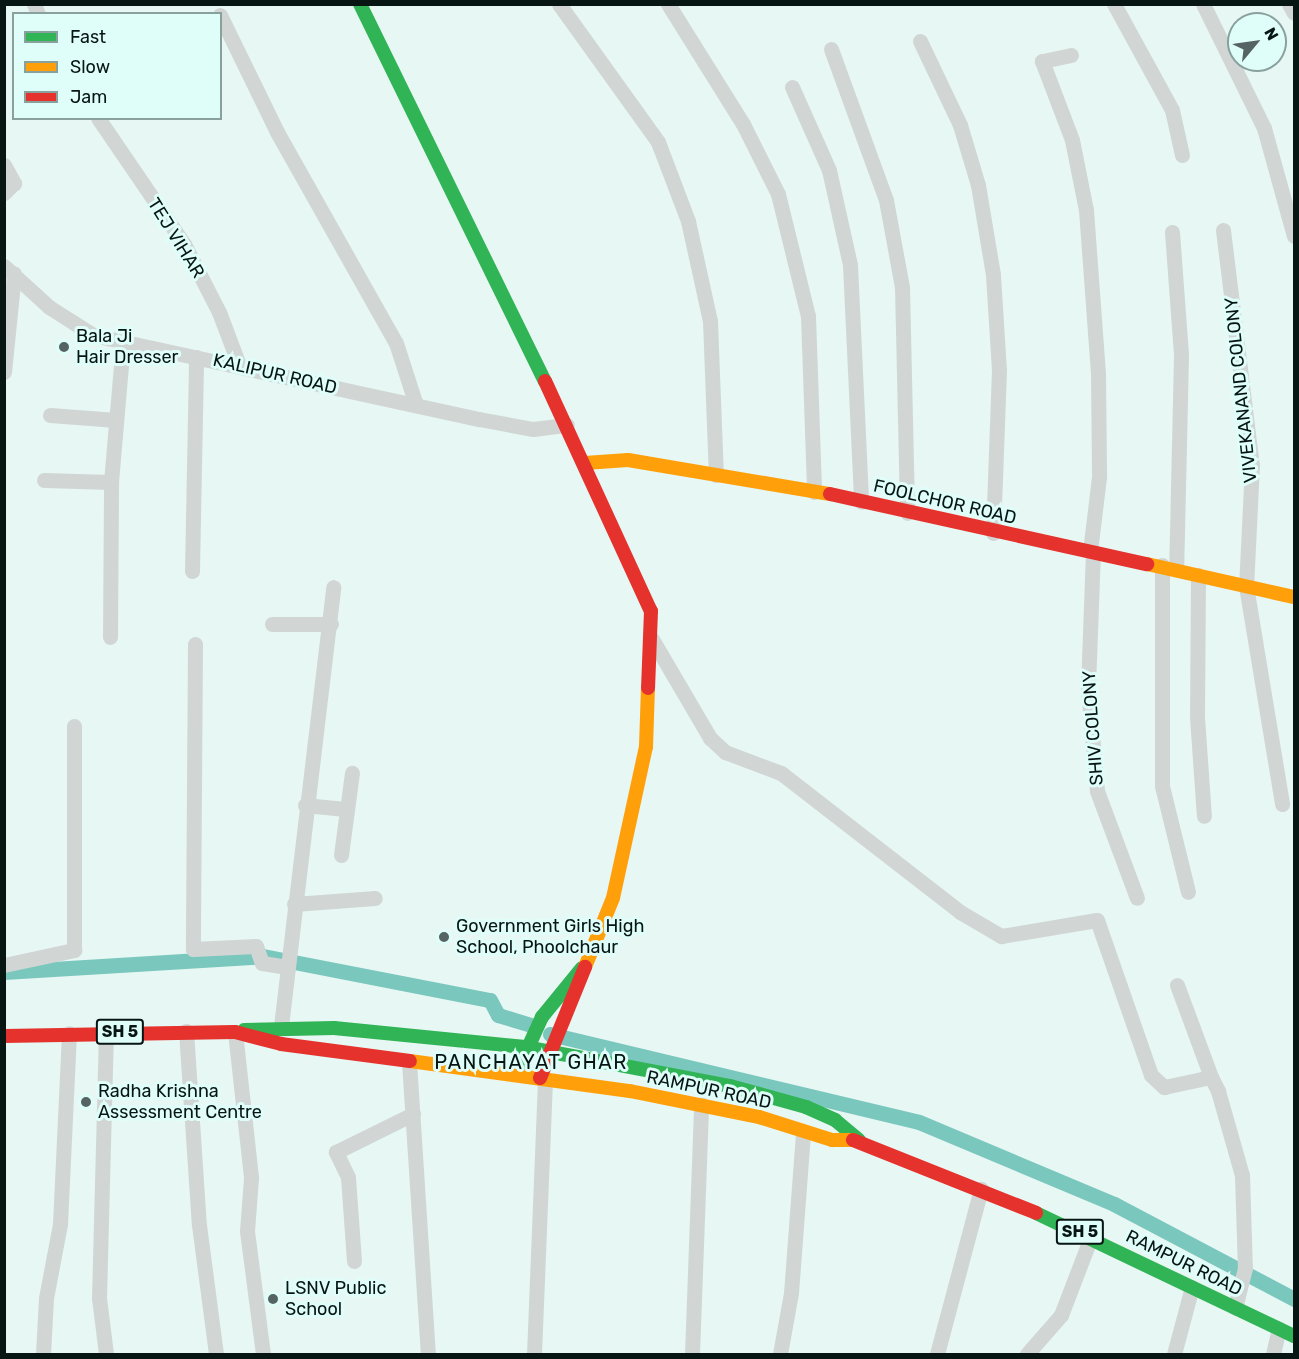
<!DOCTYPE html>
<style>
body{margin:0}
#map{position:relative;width:1299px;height:1359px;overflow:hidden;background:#e7f7f4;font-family:Rubik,sans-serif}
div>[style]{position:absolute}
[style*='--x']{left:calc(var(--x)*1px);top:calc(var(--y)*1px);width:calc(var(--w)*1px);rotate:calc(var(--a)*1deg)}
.canal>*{height:15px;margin:-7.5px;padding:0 7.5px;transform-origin:7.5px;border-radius:7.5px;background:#7ac7be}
.street>*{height:15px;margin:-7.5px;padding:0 7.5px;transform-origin:7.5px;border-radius:7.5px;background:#d1d6d5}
.fast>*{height:14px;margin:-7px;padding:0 7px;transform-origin:7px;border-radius:7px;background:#30b455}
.slow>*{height:14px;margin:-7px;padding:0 7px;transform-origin:7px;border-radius:7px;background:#ff9f0a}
.jam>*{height:14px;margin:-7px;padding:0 7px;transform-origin:7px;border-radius:7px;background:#e5322d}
.dots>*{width:16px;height:16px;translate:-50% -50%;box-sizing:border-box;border:3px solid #e0fef9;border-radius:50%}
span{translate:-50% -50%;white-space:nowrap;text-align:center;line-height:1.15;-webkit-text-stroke:6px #e0fef9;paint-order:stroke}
.shield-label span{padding:2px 4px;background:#e0fef9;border:2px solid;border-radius:4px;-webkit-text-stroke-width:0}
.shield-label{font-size:16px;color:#071513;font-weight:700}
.street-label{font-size:18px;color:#071513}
.poi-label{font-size:18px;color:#071513}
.left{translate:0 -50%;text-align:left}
.neighbourhood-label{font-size:20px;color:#071513;letter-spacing:1.5px}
.frame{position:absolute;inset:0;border:6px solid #071513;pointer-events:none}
.legend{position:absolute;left:12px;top:12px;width:210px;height:108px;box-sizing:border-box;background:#e0fef9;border:2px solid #89a19d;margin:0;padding:8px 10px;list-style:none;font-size:18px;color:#071513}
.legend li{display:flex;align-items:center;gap:12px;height:30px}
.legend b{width:30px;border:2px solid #89a19d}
.north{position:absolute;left:1227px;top:12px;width:60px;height:60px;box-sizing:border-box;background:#e0fef9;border:2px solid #89a19d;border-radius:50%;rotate:61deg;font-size:16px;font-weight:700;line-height:24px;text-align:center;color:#071513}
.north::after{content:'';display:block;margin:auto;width:21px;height:27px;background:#556462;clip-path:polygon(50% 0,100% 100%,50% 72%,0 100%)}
</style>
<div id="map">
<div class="canal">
<i style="--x:4;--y:972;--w:259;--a:-3.5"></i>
<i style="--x:263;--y:956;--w:231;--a:11"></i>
<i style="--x:490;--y:1000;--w:17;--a:62"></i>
<i style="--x:498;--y:1015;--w:34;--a:17"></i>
<i style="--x:550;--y:1034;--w:379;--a:13.4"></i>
<i style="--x:919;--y:1122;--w:212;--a:22.8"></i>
<i style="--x:1114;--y:1204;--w:204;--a:27.8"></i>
</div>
<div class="street">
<i style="--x:34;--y:4;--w:11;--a:68"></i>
<i style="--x:559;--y:4;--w:170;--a:54.3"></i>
<i style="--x:658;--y:142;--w:85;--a:69.2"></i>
<i style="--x:688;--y:221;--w:102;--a:77.6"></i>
<i style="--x:710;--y:321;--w:154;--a:87.8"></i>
<i style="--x:668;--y:4;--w:142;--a:58"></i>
<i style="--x:743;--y:124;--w:78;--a:63.4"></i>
<i style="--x:778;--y:194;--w:126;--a:76.2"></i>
<i style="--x:808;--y:316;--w:176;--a:88"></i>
<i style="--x:1114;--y:4;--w:121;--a:61.3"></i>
<i style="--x:1172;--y:110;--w:46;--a:77.5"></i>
<i style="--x:1203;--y:4;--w:138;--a:63.8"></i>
<i style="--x:1264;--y:128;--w:112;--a:74.5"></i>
<i style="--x:1289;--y:4;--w:10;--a:61"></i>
<i style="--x:220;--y:15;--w:130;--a:64"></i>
<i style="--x:277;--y:132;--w:242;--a:60.6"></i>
<i style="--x:396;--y:343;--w:62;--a:72.1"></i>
<i style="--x:920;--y:41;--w:93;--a:64.5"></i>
<i style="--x:960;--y:125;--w:63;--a:73.3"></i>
<i style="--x:978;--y:185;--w:91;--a:80.5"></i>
<i style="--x:993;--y:275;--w:95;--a:86.4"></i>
<i style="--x:999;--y:370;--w:163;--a:92.1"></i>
<i style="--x:831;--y:49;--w:161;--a:70"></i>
<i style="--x:886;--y:200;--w:88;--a:79.6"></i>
<i style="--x:902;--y:287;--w:226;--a:88.7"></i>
<i style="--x:1071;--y:55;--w:30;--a:168"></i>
<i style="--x:1042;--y:61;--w:85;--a:69.2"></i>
<i style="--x:1072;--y:140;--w:71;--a:78.7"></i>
<i style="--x:1086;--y:210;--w:165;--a:85.8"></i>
<i style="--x:1098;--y:375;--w:102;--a:89.4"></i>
<i style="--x:1099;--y:477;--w:75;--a:96.9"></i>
<i style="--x:792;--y:87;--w:91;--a:66"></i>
<i style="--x:829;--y:170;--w:97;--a:77.5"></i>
<i style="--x:850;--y:265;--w:237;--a:87.3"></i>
<i style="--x:98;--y:118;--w:153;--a:55.7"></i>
<i style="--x:184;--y:244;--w:76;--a:62.8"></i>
<i style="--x:219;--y:312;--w:57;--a:69.3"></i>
<i style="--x:4;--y:165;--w:21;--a:61"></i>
<i style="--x:14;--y:183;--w:14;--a:135"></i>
<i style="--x:1223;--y:230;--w:237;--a:83"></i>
<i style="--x:1252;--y:465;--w:121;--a:92.8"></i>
<i style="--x:1246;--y:586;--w:221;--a:80.6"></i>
<i style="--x:1172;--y:232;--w:124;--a:85.8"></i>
<i style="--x:1181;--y:356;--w:213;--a:91.3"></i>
<i style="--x:4;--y:266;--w:61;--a:42.3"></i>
<i style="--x:49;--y:307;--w:52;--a:32.5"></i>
<i style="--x:93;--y:335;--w:395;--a:12.3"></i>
<i style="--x:479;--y:419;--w:55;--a:10.5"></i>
<i style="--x:533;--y:429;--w:34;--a:-7"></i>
<i style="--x:4;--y:372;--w:99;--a:-84.2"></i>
<i style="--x:50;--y:415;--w:66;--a:4.3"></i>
<i style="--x:44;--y:480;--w:67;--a:1.7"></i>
<i style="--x:1093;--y:551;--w:137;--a:92.1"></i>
<i style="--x:1088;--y:688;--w:103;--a:85"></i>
<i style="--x:1097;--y:791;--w:114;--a:69.5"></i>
<i style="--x:1162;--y:565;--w:221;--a:90"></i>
<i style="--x:1162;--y:786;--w:109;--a:76.2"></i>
<i style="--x:192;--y:571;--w:214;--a:-88.9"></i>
<i style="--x:1198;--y:575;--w:142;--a:90.4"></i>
<i style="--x:1197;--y:717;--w:99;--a:86"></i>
<i style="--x:272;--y:624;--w:59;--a:0"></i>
<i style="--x:110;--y:637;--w:155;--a:-89.6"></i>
<i style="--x:111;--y:482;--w:141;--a:-85.1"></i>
<i style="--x:652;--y:639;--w:115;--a:59.6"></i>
<i style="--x:710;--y:738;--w:21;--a:43"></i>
<i style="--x:725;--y:752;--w:60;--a:20.6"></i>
<i style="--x:781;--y:773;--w:227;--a:37.8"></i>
<i style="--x:960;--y:912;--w:48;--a:30.3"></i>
<i style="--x:1001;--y:936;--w:97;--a:-9.5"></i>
<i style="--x:1097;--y:920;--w:164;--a:70.8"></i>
<i style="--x:1151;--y:1075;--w:18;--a:43"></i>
<i style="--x:1164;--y:1087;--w:48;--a:-12"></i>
<i style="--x:1211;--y:1077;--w:16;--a:63"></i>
<i style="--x:1218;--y:1091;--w:87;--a:74.1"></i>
<i style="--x:1242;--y:1175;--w:93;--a:88.2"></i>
<i style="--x:1245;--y:1268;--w:41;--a:104"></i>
<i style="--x:195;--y:644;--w:305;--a:90.4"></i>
<i style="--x:193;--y:949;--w:63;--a:-2.7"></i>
<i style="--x:256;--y:946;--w:18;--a:71"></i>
<i style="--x:262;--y:963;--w:24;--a:9"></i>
<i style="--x:305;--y:805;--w:40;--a:5.7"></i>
<i style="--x:341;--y:855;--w:83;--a:-82.4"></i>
<i style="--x:294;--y:904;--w:81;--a:-4.2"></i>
<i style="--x:4;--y:965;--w:72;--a:-12.1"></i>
<i style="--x:74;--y:950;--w:224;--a:-90"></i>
<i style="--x:1177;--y:985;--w:98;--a:69.7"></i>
<i style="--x:281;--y:1026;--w:442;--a:-83.2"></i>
<i style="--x:186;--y:1031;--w:194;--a:86.2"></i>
<i style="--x:199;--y:1225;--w:130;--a:82.5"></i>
<i style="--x:235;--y:1032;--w:147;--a:83.7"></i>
<i style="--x:251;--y:1178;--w:53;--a:94.3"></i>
<i style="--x:247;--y:1231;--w:124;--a:82.6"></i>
<i style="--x:409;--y:1062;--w:293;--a:86.3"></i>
<i style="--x:354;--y:1261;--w:84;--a:-94.1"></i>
<i style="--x:348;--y:1177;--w:28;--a:-116"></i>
<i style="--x:336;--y:1152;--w:86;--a:-26.3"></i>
<i style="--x:43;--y:1354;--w:56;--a:-86.9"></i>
<i style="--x:46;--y:1298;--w:75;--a:-79.3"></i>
<i style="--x:60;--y:1224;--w:191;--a:-87.3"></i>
<i style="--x:106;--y:1354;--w:56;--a:-97.1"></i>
<i style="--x:99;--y:1298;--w:266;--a:-88.5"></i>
<i style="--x:534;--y:1354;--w:275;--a:-87.7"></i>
<i style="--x:692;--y:1354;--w:250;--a:-87.9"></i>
<i style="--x:780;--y:1354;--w:62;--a:-79.8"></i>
<i style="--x:791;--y:1293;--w:160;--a:-85.7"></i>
<i style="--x:937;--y:1354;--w:171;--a:-75.1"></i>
<i style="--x:1027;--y:1354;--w:52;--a:-48.9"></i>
<i style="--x:1061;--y:1315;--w:84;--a:-69"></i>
<i style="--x:1174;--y:1354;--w:69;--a:-75"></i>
<i style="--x:1273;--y:1354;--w:26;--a:-77"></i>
</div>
<div class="fast">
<i style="--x:360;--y:4;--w:420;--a:63.9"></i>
<i style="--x:244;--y:1030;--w:90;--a:-1.3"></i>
<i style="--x:334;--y:1028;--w:192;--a:5.7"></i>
<i style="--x:525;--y:1047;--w:209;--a:10.8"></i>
<i style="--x:730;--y:1086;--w:79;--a:15.4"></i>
<i style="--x:806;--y:1107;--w:32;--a:24"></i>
<i style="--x:835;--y:1120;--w:31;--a:40"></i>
<i style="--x:516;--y:1074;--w:63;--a:-65.5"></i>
<i style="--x:542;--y:1017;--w:63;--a:-50.8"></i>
<i style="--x:1036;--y:1213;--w:286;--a:25.5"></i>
</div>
<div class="slow">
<i style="--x:585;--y:463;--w:43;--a:-4"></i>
<i style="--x:628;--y:460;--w:205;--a:9.6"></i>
<i style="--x:1147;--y:564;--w:151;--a:12.7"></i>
<i style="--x:585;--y:967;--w:74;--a:-67.9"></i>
<i style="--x:613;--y:898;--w:155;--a:-77.7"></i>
<i style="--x:646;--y:747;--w:59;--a:-88.1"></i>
<i style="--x:410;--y:1061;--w:222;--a:7.8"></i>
<i style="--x:630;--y:1091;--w:132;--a:11.4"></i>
<i style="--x:759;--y:1117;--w:77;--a:17.5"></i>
<i style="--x:832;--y:1140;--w:21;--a:0"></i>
</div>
<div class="jam">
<i style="--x:545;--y:381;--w:253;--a:65.3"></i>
<i style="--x:651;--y:611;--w:77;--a:92.2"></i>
<i style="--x:830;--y:494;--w:325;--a:12.5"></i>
<i style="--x:4;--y:1036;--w:231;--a:-1"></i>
<i style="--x:235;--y:1032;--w:48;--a:14.6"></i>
<i style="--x:281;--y:1044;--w:130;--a:7.5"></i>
<i style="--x:540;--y:1078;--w:120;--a:-67.9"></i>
<i style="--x:853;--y:1140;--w:197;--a:21.7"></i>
</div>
<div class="dots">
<i style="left:64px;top:347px;background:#556462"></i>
<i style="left:444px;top:937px;background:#556462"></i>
<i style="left:86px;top:1102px;background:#556462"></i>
<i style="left:273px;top:1299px;background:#556462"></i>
</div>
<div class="shield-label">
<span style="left:120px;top:1032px">SH 5</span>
<span style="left:1080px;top:1232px">SH 5</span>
</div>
<div class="street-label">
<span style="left:176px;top:238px;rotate:58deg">TEJ VIHAR</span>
<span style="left:275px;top:374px;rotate:13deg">KALIPUR ROAD</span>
<span style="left:1241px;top:390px;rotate:-96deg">VIVEKANAND COLONY</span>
<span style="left:945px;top:502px;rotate:13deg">FOOLCHOR ROAD</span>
<span style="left:1093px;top:728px;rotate:-94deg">SHIV COLONY</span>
<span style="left:709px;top:1090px;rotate:12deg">RAMPUR ROAD</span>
<span style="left:1184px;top:1263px;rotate:26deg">RAMPUR ROAD</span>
</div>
<div class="poi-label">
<span class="left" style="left:76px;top:347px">Bala Ji<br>Hair Dresser</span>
<span class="left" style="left:456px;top:937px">Government Girls High<br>School, Phoolchaur</span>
<span class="left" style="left:98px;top:1102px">Radha Krishna<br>Assessment Centre</span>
<span class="left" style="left:285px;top:1299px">LSNV Public<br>School</span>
</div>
<div class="neighbourhood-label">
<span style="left:531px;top:1062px">PANCHAYAT GHAR</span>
</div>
<div class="frame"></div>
<ul class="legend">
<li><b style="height:8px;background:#30b455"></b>Fast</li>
<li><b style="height:8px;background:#ff9f0a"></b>Slow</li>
<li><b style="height:8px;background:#e5322d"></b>Jam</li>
</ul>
<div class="north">N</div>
</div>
